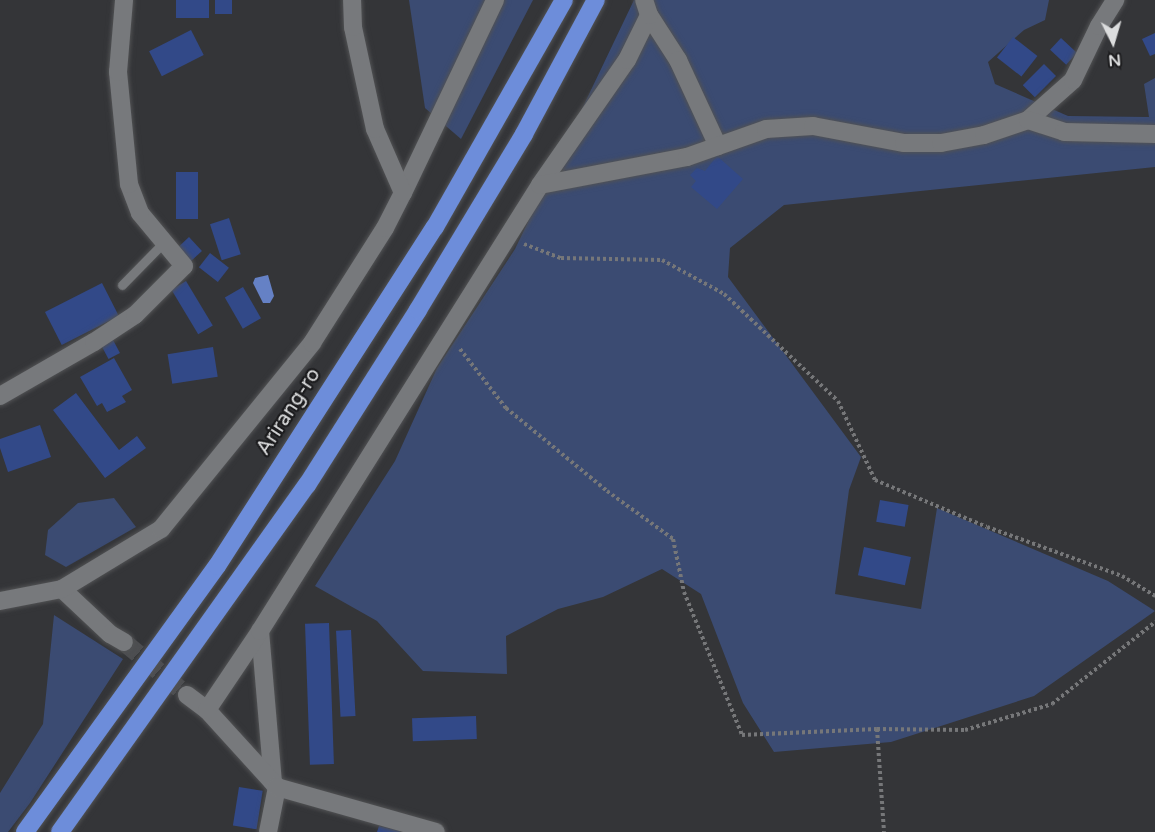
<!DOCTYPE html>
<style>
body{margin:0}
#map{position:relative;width:1155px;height:832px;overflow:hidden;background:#343538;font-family:"Varela Round",sans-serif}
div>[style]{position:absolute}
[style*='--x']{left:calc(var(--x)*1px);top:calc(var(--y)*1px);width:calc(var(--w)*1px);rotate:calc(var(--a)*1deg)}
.green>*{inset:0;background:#3b4b72}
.water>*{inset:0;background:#6581c5}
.building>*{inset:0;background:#324988;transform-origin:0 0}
.street-tunnel>*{height:18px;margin-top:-9px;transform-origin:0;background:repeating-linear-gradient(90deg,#4d4e51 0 18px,transparent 0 27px)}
.path>*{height:4px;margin-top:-2px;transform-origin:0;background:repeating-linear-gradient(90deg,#767779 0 3px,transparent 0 6px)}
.roads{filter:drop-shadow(0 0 2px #515254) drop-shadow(0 0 2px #515254)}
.lane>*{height:9px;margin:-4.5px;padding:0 4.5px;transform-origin:4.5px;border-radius:4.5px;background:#77797c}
.street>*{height:18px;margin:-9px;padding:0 9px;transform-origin:9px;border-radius:9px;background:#77797c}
.highway>*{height:18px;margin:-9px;padding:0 9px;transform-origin:9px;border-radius:9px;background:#6d8dda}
span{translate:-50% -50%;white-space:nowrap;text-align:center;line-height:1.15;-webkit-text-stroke:4.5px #1c1c1e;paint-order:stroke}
.street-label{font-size:20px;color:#dcddde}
.north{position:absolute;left:1083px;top:12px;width:60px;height:60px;-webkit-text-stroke:4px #1c1c1e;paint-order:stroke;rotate:175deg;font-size:16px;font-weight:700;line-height:24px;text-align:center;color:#dcddde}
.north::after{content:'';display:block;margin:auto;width:21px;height:27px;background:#dcddde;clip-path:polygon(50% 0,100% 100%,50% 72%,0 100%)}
</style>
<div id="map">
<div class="green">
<i style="clip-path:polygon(409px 0,533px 0,461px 139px,425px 108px)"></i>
<i style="clip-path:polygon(634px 0,1049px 0,1045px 20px,1024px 30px,988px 62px,995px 84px,1068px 116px,1149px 117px,1144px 84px,1155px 78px,1155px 167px,784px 205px,730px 248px,728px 277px,861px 457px,849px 490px,835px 594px,921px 609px,937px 508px,1108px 581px,1155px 611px,1034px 696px,891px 742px,774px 752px,743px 703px,701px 594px,662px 569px,603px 597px,558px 609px,506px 636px,507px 674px,423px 671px,377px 621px,315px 586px,395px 461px,437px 368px,515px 249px)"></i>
<i style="clip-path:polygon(114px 498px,136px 527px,66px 567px,45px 555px,48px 530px,78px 503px)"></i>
<i style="clip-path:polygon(54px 615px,123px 659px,30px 803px,8px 832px,0 832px,0 793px,43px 724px)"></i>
</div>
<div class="water">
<i style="clip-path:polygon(268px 275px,274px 296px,270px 303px,263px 303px,253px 283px,255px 278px)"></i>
</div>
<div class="building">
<i style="left:176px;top:0;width:33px;height:18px"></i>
<i style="left:215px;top:0;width:17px;height:14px"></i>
<i style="left:191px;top:30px;width:28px;height:47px;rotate:63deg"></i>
<i style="clip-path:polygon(1155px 33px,1155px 54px,1150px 56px,1142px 39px)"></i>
<i style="left:1013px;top:37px;width:31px;height:26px;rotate:38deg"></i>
<i style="left:1061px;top:38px;width:22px;height:16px;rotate:43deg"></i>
<i style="left:1044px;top:64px;width:17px;height:30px;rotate:45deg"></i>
<i style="clip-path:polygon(717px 156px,743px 179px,717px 209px,691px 187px,696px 181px,690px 175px,697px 168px,705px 171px)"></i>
<i style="left:176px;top:172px;width:22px;height:47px"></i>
<i style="left:229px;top:218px;width:38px;height:20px;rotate:72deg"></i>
<i style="left:189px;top:237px;width:19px;height:16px;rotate:47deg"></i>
<i style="left:210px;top:253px;width:24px;height:18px;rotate:38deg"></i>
<i style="left:186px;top:281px;width:52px;height:17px;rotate:59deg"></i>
<i style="left:102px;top:283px;width:37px;height:64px;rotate:63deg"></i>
<i style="left:243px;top:287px;width:36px;height:21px;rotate:60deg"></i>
<i style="left:112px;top:338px;width:17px;height:13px;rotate:62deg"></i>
<i style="left:213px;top:347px;width:30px;height:46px;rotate:81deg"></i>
<i style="clip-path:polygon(114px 358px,132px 390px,122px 396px,126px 402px,107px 412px,102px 403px,97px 406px,80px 377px)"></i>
<i style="clip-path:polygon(76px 393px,119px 450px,137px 436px,146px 448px,105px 478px,53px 410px)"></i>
<i style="clip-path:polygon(40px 425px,51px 457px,8px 472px,0 448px,0 439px)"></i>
<i style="left:880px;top:500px;width:29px;height:22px;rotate:10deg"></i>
<i style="left:864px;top:547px;width:48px;height:29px;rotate:12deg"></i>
<i style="left:329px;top:623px;width:141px;height:24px;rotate:88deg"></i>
<i style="left:351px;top:630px;width:86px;height:15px;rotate:87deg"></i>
<i style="left:476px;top:716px;width:23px;height:64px;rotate:88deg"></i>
<i style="left:239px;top:787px;width:24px;height:39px;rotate:9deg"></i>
<i style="clip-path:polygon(379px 826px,400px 831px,400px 832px,377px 832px)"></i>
</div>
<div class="street-tunnel">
<i style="--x:124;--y:642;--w:82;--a:40.1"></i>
</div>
<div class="path">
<i style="--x:524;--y:244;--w:40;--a:21"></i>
<i style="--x:561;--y:258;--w:101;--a:1.1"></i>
<i style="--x:662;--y:260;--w:71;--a:28.7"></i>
<i style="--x:724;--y:294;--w:156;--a:43.2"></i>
<i style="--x:838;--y:401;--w:87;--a:64.9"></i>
<i style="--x:875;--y:480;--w:121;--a:22.8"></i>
<i style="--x:987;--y:527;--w:144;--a:19.9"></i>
<i style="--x:1122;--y:576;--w:39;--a:31"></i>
<i style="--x:460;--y:349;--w:75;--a:52.1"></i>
<i style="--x:506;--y:408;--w:131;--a:39.4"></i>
<i style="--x:607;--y:491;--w:82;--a:36"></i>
<i style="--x:673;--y:539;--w:54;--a:78.3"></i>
<i style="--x:684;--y:592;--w:154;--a:67.9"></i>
<i style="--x:742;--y:735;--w:135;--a:-2.5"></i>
<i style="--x:877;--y:729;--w:103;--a:86.1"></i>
<i style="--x:877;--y:729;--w:88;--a:0.7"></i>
<i style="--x:965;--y:730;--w:91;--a:-16.6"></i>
<i style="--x:1052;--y:704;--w:132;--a:-38.5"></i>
</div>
<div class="roads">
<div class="lane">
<i style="--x:122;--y:285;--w:60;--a:-45.7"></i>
</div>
<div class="street">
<i style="--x:649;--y:15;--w:54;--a:57.2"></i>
<i style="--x:678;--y:60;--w:95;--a:65.1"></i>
<i style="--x:1028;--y:120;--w:60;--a:-41.6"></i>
<i style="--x:1073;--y:80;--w:60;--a:-64.3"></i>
<i style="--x:1099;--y:26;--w:31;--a:-58"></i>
<i style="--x:540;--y:185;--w:152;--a:-55.2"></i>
<i style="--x:627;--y:60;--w:50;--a:-63.9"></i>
<i style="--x:649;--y:15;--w:16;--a:-108"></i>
<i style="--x:403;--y:193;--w:214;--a:-64.5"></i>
<i style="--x:0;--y:396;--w:108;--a:-29.9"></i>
<i style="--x:94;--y:342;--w:49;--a:-33.4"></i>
<i style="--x:135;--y:315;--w:69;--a:-45"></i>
<i style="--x:184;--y:266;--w:69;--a:-129.7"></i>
<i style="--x:140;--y:213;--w:31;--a:-111"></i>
<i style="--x:129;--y:184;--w:113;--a:-95.6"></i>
<i style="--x:118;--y:72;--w:72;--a:-85.2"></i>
<i style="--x:62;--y:589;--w:66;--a:43.2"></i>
<i style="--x:110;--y:634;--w:16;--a:30"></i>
<i style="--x:0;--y:601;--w:63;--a:-11"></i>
<i style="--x:62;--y:589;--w:116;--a:-31.2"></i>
<i style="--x:161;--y:529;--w:240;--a:-50.9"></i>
<i style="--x:312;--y:343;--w:136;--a:-57.6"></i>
<i style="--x:385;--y:228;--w:39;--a:-63"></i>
<i style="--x:403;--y:193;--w:70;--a:-113.6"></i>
<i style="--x:375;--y:129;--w:104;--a:-102.2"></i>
<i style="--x:353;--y:27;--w:27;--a:-92"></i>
<i style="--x:260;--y:631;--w:152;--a:85.1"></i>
<i style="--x:187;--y:695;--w:25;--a:37"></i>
<i style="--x:207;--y:710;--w:104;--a:47.7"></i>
<i style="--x:277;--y:787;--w:46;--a:101.3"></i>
<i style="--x:207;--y:710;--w:95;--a:-56.1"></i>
<i style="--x:260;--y:631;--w:527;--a:-57.88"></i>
<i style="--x:540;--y:185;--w:150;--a:-10.8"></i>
<i style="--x:687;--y:157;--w:84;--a:-19.5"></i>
<i style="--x:766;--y:129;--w:47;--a:-3.7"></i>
<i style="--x:813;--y:126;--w:93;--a:10.6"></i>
<i style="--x:904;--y:143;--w:37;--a:0"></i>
<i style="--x:941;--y:143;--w:44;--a:-10.5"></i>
<i style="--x:984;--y:135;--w:46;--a:-18.8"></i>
<i style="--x:1028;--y:120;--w:38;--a:18"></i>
<i style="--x:1064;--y:132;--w:91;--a:1.3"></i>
<i style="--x:277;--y:787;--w:165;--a:15.8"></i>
</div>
<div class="highway">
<i style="--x:25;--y:832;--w:328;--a:-54.2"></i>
<i style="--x:217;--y:566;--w:403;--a:-57.3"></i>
<i style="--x:435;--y:227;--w:261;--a:-60.4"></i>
<i style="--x:60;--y:832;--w:426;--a:-54.6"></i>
<i style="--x:307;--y:485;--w:207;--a:-57.6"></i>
<i style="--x:418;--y:310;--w:205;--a:-58.9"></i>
<i style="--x:524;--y:134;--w:152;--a:-61.8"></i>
</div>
</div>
<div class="street-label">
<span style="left:289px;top:412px;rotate:-57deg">Arirang-ro</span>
</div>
<div class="north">N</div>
</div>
